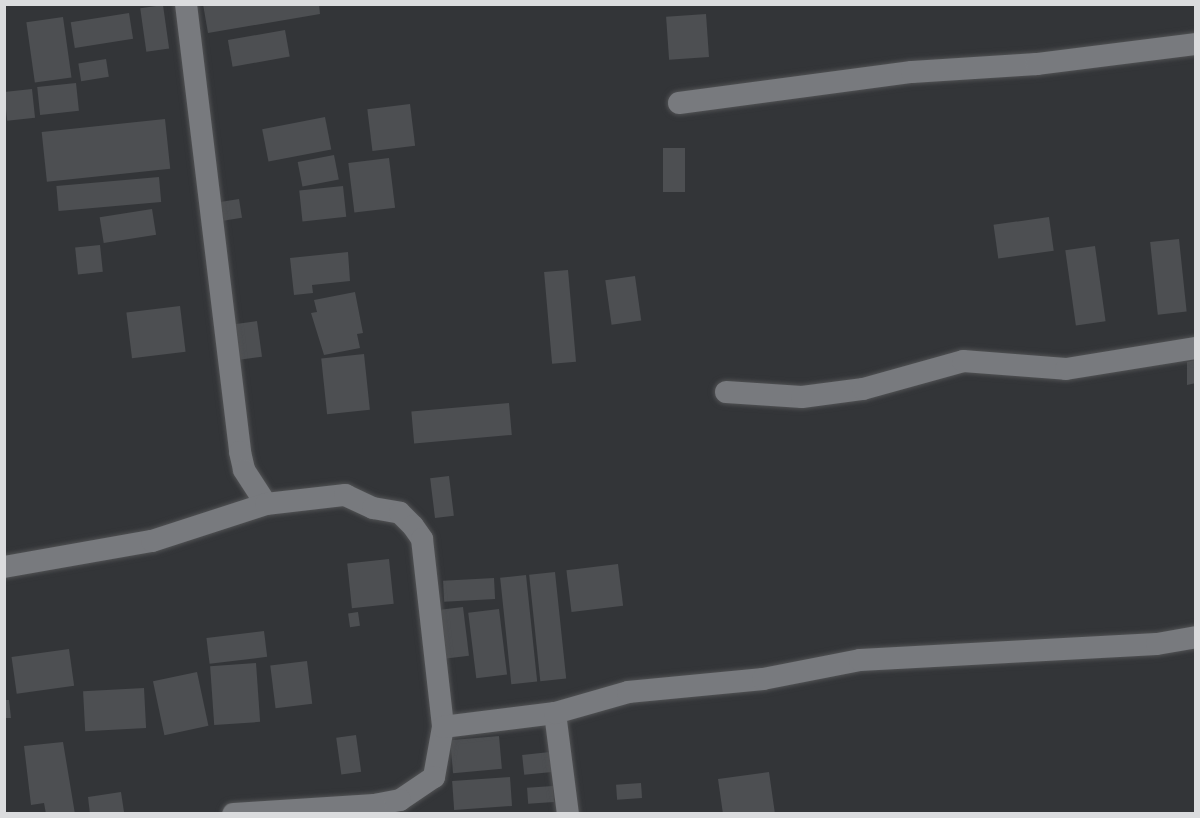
<!DOCTYPE html>
<style>
body{margin:0}
#map{position:relative;width:1200px;height:818px;overflow:hidden;background:#333538;font-family:"Public Sans",sans-serif}
div>[style]{position:absolute}
[style*='--x']{left:calc(var(--x)*1px);top:calc(var(--y)*1px);width:calc(var(--w)*1px);rotate:calc(var(--a)*1deg)}
.building>*{inset:0;background:#4d4f52;transform-origin:0 0}
.roads{filter:drop-shadow(0 0 2px #515254) drop-shadow(0 0 2px #515254)}
.minor>*{height:22px;margin:-11px;padding:0 11px;transform-origin:11px;border-radius:11px;background:#787a7e}
span{translate:-50% -50%;white-space:nowrap;text-align:center;line-height:1.15;-webkit-text-stroke:4.5px #1c1c1e;paint-order:stroke}
.frame{position:absolute;inset:0;border:6px solid #dbdcde;pointer-events:none}
</style>
<div id="map">
<div class="building">
<i style="clip-path:polygon(203px 4px,319px 4px,320px 14px,208px 33px)"></i>
<i style="left:163px;top:5px;width:44px;height:23px;rotate:82deg"></i>
<i style="left:129px;top:13px;width:26px;height:59px;rotate:81deg"></i>
<i style="left:706px;top:14px;width:43px;height:40px;rotate:86deg"></i>
<i style="left:63px;top:17px;width:61px;height:37px;rotate:82deg"></i>
<i style="left:285px;top:30px;width:27px;height:58px;rotate:80deg"></i>
<i style="left:106px;top:59px;width:18px;height:28px;rotate:81deg"></i>
<i style="left:76px;top:83px;width:28px;height:39px;rotate:84deg"></i>
<i style="left:32px;top:89px;width:29px;height:28px;rotate:84deg"></i>
<i style="left:410px;top:104px;width:42px;height:43px;rotate:83deg"></i>
<i style="left:325px;top:117px;width:33px;height:64px;rotate:79deg"></i>
<i style="left:165px;top:119px;width:50px;height:124px;rotate:84deg"></i>
<i style="left:663px;top:148px;width:22px;height:44px"></i>
<i style="left:334px;top:155px;width:25px;height:37px;rotate:79deg"></i>
<i style="left:389px;top:158px;width:50px;height:41px;rotate:83deg"></i>
<i style="left:159px;top:177px;width:25px;height:103px;rotate:85deg"></i>
<i style="left:343px;top:186px;width:31px;height:44px;rotate:84deg"></i>
<i style="left:239px;top:199px;width:19px;height:19px;rotate:81deg"></i>
<i style="left:152px;top:209px;width:26px;height:53px;rotate:81deg"></i>
<i style="left:1049px;top:217px;width:34px;height:56px;rotate:82deg"></i>
<i style="left:1179px;top:239px;width:73px;height:29px;rotate:84deg"></i>
<i style="left:100px;top:245px;width:27px;height:25px;rotate:84deg"></i>
<i style="left:1095px;top:246px;width:76px;height:30px;rotate:82deg"></i>
<i style="clip-path:polygon(348px 252px,350px 281px,312px 285px,313px 293px,294px 295px,290px 258px)"></i>
<i style="left:568px;top:270px;width:92px;height:24px;rotate:85deg"></i>
<i style="left:635px;top:276px;width:45px;height:30px;rotate:82deg"></i>
<i style="clip-path:polygon(355px 292px,363px 333px,357px 334px,360px 348px,324px 355px,311px 313px,317px 312px,314px 300px)"></i>
<i style="left:180px;top:306px;width:46px;height:54px;rotate:83deg"></i>
<i style="left:257px;top:321px;width:36px;height:23px;rotate:82deg"></i>
<i style="left:364px;top:354px;width:56px;height:43px;rotate:84deg"></i>
<i style="clip-path:polygon(1196px 360px,1196px 383px,1187px 385px,1187px 362px)"></i>
<i style="left:509px;top:403px;width:32px;height:98px;rotate:85deg"></i>
<i style="left:449px;top:476px;width:40px;height:19px;rotate:83deg"></i>
<i style="left:389px;top:559px;width:45px;height:42px;rotate:84deg"></i>
<i style="left:618px;top:564px;width:42px;height:52px;rotate:83deg"></i>
<i style="left:555px;top:572px;width:107px;height:26px;rotate:84deg"></i>
<i style="left:526px;top:575px;width:107px;height:26px;rotate:84deg"></i>
<i style="left:494px;top:578px;width:21px;height:51px;rotate:87deg"></i>
<i style="left:463px;top:607px;width:49px;height:27px;rotate:83deg"></i>
<i style="left:499px;top:609px;width:66px;height:31px;rotate:83deg"></i>
<i style="left:358px;top:612px;width:14px;height:10px;rotate:82deg"></i>
<i style="left:264px;top:631px;width:26px;height:58px;rotate:83deg"></i>
<i style="left:69px;top:649px;width:37px;height:58px;rotate:82deg"></i>
<i style="left:307px;top:661px;width:43px;height:37px;rotate:83deg"></i>
<i style="left:256px;top:663px;width:59px;height:46px;rotate:86deg"></i>
<i style="left:197px;top:672px;width:55px;height:45px;rotate:78deg"></i>
<i style="left:144px;top:688px;width:40px;height:61px;rotate:87deg"></i>
<i style="clip-path:polygon(4px 700px,9px 700px,11px 718px,4px 718px)"></i>
<i style="left:356px;top:735px;width:37px;height:20px;rotate:82deg"></i>
<i style="left:499px;top:736px;width:33px;height:49px;rotate:85deg"></i>
<i style="clip-path:polygon(63px 742px,75px 814px,46px 814px,44px 803px,31px 805px,24px 746px)"></i>
<i style="left:550px;top:752px;width:20px;height:28px;rotate:84deg"></i>
<i style="clip-path:polygon(769px 772px,775px 814px,723px 814px,718px 779px)"></i>
<i style="left:510px;top:777px;width:29px;height:58px;rotate:86deg"></i>
<i style="left:641px;top:783px;width:15px;height:25px;rotate:86deg"></i>
<i style="left:553px;top:786px;width:16px;height:26px;rotate:86deg"></i>
<i style="clip-path:polygon(121px 792px,124px 812px,90px 814px,88px 797px)"></i>
</div>
<div class="roads">
<div class="minor">
<i style="--x:186;--y:4;--w:451;--a:83.1"></i>
<i style="--x:240;--y:452;--w:18;--a:77"></i>
<i style="--x:244;--y:470;--w:40;--a:57.1"></i>
<i style="--x:679;--y:103;--w:235;--a:-7.6"></i>
<i style="--x:912;--y:72;--w:125;--a:-3.7"></i>
<i style="--x:1037;--y:64;--w:160;--a:-7.2"></i>
<i style="--x:726;--y:392;--w:76;--a:3.8"></i>
<i style="--x:802;--y:397;--w:62;--a:-7.5"></i>
<i style="--x:863;--y:389;--w:104;--a:-15.6"></i>
<i style="--x:963;--y:361;--w:103;--a:4.4"></i>
<i style="--x:1066;--y:369;--w:132;--a:-9.2"></i>
<i style="--x:4;--y:567;--w:150;--a:-10"></i>
<i style="--x:152;--y:541;--w:120;--a:-18"></i>
<i style="--x:266;--y:504;--w:80;--a:-6.5"></i>
<i style="--x:345;--y:495;--w:31;--a:25"></i>
<i style="--x:373;--y:508;--w:27;--a:10"></i>
<i style="--x:400;--y:513;--w:18;--a:45"></i>
<i style="--x:413;--y:526;--w:16;--a:55"></i>
<i style="--x:422;--y:539;--w:189;--a:83.6"></i>
<i style="--x:443;--y:727;--w:51;--a:100.2"></i>
<i style="--x:434;--y:777;--w:41;--a:145.9"></i>
<i style="--x:400;--y:800;--w:25;--a:169"></i>
<i style="--x:375;--y:805;--w:142;--a:176.4"></i>
<i style="--x:555;--y:713;--w:102;--a:82.7"></i>
<i style="--x:443;--y:727;--w:113;--a:-7.1"></i>
<i style="--x:555;--y:713;--w:76;--a:-16"></i>
<i style="--x:628;--y:692;--w:136;--a:-5.5"></i>
<i style="--x:763;--y:679;--w:99;--a:-11.1"></i>
<i style="--x:860;--y:660;--w:297;--a:-3.1"></i>
<i style="--x:1157;--y:644;--w:40;--a:-10"></i>
</div>
</div>
<div class="frame"></div>
</div>
